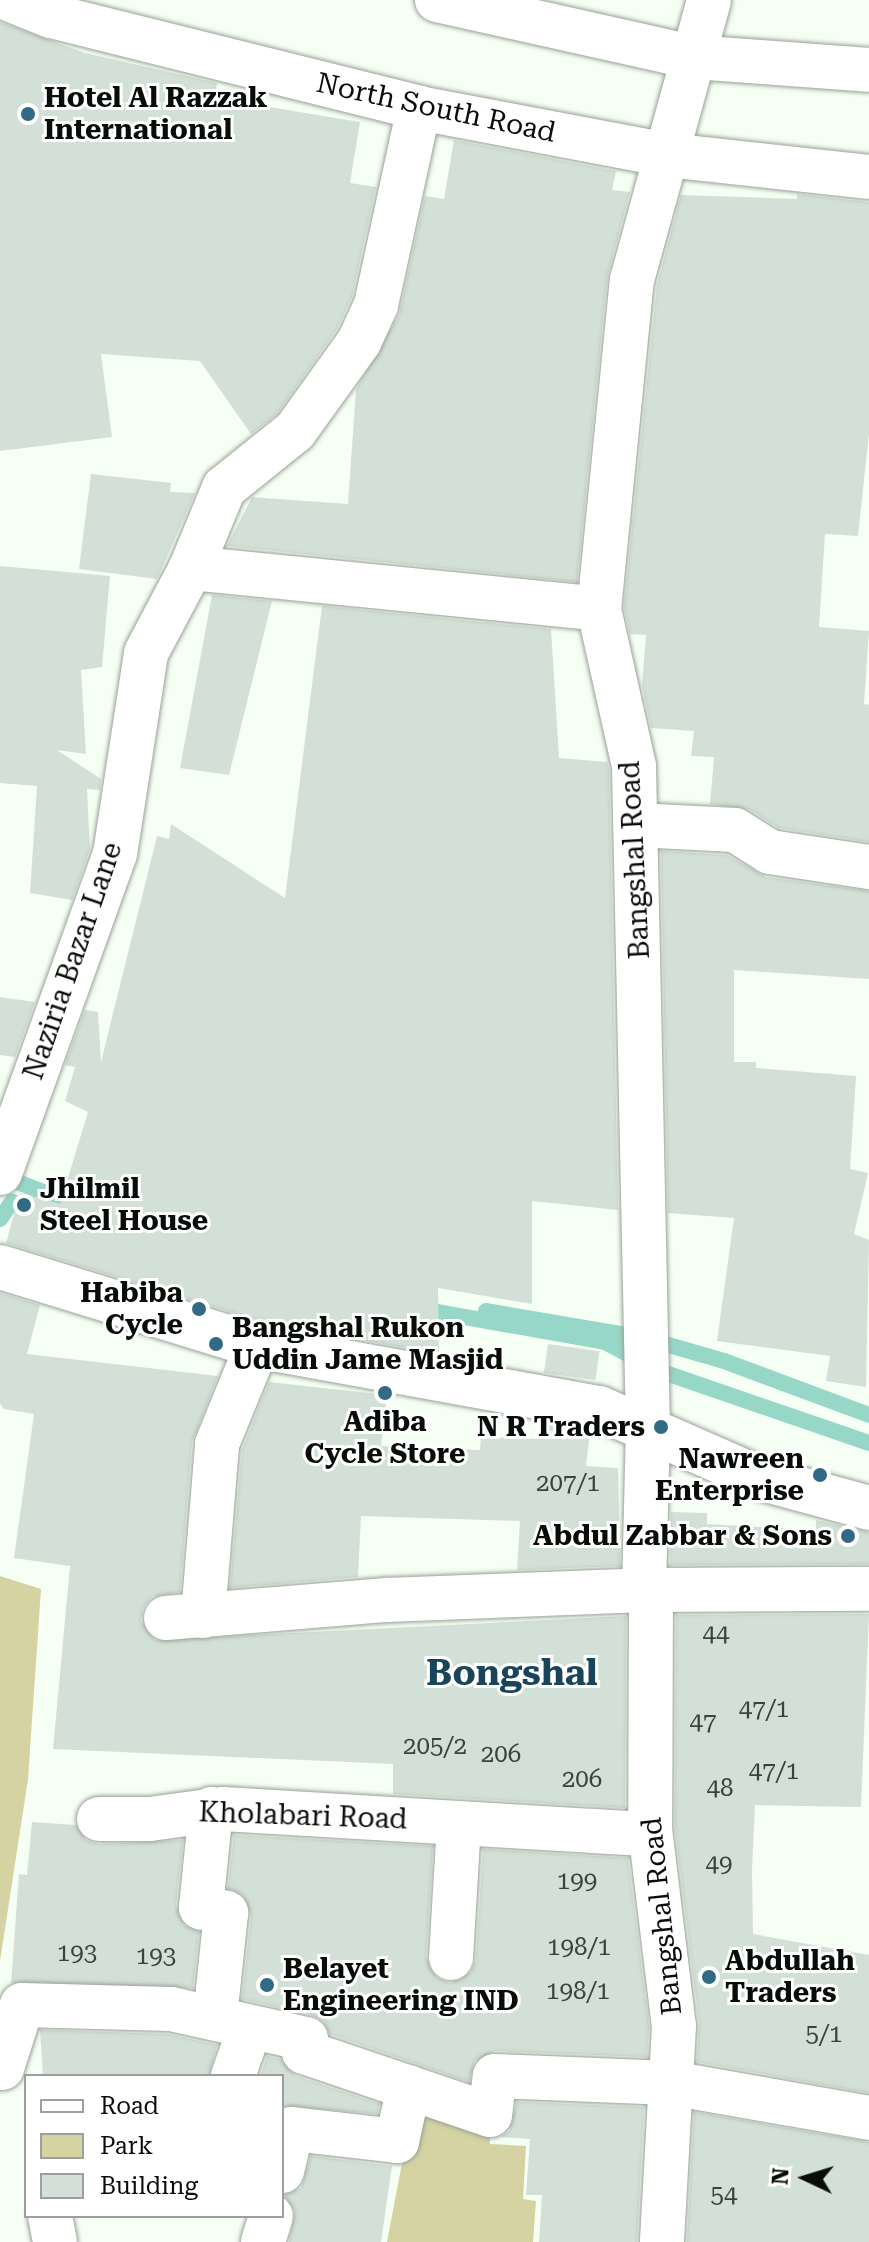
<!DOCTYPE html>
<style>
body{margin:0}
#map{position:relative;width:869px;height:2242px;overflow:hidden;background:#f5fff3;font-family:"Roboto Serif",serif}
div>[style]{position:absolute}
[style*='--x']{left:calc(var(--x)*1px);top:calc(var(--y)*1px);width:calc(var(--w)*1px);rotate:calc(var(--a)*1deg)}
.green>*{inset:0;background:#d5d3a2}
.stream>*{height:16px;margin:-8px;padding:0 8px;transform-origin:8px;border-radius:8px;background:#97d7c7}
.building>*{inset:0;background:#d3e0d8;transform-origin:0 0}
.roads{filter:drop-shadow(0 0 2px #99a297) drop-shadow(0 0 2px #99a297)}
.minor>*{height:44px;margin:-22px;padding:0 22px;transform-origin:22px;border-radius:22px;background:#fff}
.highway>*{height:44px;margin:-22px;padding:0 22px;transform-origin:22px;border-radius:22px;background:#fff}
.dots>*{width:22px;height:22px;translate:-50% -50%;box-sizing:border-box;border:4px solid #fff;border-radius:50%}
span{translate:-50% -50%;white-space:nowrap;text-align:center;line-height:1.15;-webkit-text-stroke:6px #fff;paint-order:stroke}
.number-label{font-size:24px;color:#3c423d}
.number-label span{-webkit-text-stroke-width:0}
.poi-label{font-size:28px;color:#090d09;font-weight:700}
.left{translate:0 -50%;text-align:left}
.right{translate:-100% -50%;text-align:right}
.street-label{font-size:28px;color:#090d09}
.district-label{font-size:36px;color:#19455a;font-weight:700}
.legend{position:absolute;left:24px;top:2074px;width:260px;height:144px;box-sizing:border-box;background:#fff;border:2px solid #9d9e9d;margin:0;padding:10px 14px;list-style:none;font-size:24px;color:#090d09}
.legend li{display:flex;align-items:center;gap:16px;height:40px}
.legend b{width:40px;border:2px solid #9d9e9d}
.north{position:absolute;left:765px;top:2138px;width:80px;height:80px;-webkit-text-stroke:6px #fff;paint-order:stroke;rotate:274deg;font-size:22px;font-weight:700;line-height:32px;text-align:center;color:#090d09}
.north::after{content:'';display:block;margin:auto;width:28px;height:36px;background:#090d09;clip-path:polygon(50% 0,100% 100%,50% 72%,0 100%)}
</style>
<div id="map">
<div class="green">
<i style="clip-path:polygon(0 1576px,41px 1589px,28px 1779px,0 1961px)"></i>
<i style="clip-path:polygon(414px 2100px,490px 2123px,490px 2144px,526px 2146px,523px 2199px,536px 2201px,533px 2242px,387px 2242px)"></i>
</div>
<div class="stream">
<i style="--x:20;--y:1183;--w:66;--a:21.2"></i>
<i style="--x:0;--y:1219;--w:21;--a:-55"></i>
<i style="--x:12;--y:1202;--w:25;--a:16"></i>
<i style="--x:420;--y:1309;--w:188;--a:10.1"></i>
<i style="--x:605;--y:1342;--w:38;--a:28"></i>
<i style="--x:486;--y:1311;--w:160;--a:9.7"></i>
<i style="--x:644;--y:1338;--w:83;--a:16"></i>
<i style="--x:724;--y:1361;--w:155;--a:20.4"></i>
<i style="--x:657;--y:1370;--w:224;--a:19"></i>
</div>
<div class="building">
<i style="clip-path:polygon(0 22px,85px 53px,217px 83px,215px 98px,360px 122px,350px 183px,376px 187px,352px 297px,337px 329px,277px 414px,251px 434px,200px 361px,101px 354px,112px 437px,0 451px)"></i>
<i style="clip-path:polygon(454px 140px,616px 171px,612px 190px,630px 192px,607px 278px,577px 582px,227px 546px,252px 497px,348px 504px,356px 389px,399px 315px,425px 196px,444px 199px)"></i>
<i style="clip-path:polygon(797px 194px,869px 202px,869px 433px,858px 536px,825px 534px,819px 627px,869px 631px,864px 704px,869px 705px,869px 842px,779px 828px,748px 809px,710px 804px,714px 757px,691px 756px,694px 731px,651px 728px,642px 685px,646px 635px,630px 634px,624px 607px,657px 285px,681px 195px,797px 199px)"></i>
<i style="clip-path:polygon(91px 474px,171px 483px,170px 492px,195px 493px,157px 579px,79px 569px)"></i>
<i style="clip-path:polygon(0 566px,110px 576px,102px 667px,81px 670px,86px 754px,57px 750px,101px 779px,100px 790px,87px 789px,90px 849px,72px 900px,30px 893px,37px 786px,0 783px)"></i>
<i style="clip-path:polygon(212px 595px,272px 601px,229px 775px,180px 768px)"></i>
<i style="clip-path:polygon(322px 606px,551px 629px,559px 758px,607px 762px,609px 769px,618px 1210px,532px 1201px,532px 1304px,438px 1288px,439px 1354px,263px 1322px,6px 1243px,20px 1193px,60px 1204px,88px 1112px,65px 1101px,75px 1067px,65px 1065px,85px 1010px,98px 1012px,101px 1062px,157px 836px,169px 839px,171px 824px,285px 898px)"></i>
<i style="clip-path:polygon(661px 851px,727px 855px,766px 877px,869px 891px,869px 979px,734px 970px,734px 1062px,756px 1062px,756px 1068px,856px 1076px,850px 1169px,868px 1173px,854px 1234px,869px 1240px,866px 1387px,826px 1381px,830px 1356px,717px 1341px,734px 1218px,668px 1213px)"></i>
<i style="clip-path:polygon(0 997px,35px 1002px,15px 1057px,0 1055px)"></i>
<i style="clip-path:polygon(0 1293px,40px 1305px,27px 1354px,218px 1376px,192px 1442px,180px 1592px,152px 1597px,143px 1608px,141px 1621px,155px 1640px,626px 1616px,625px 1808px,393px 1794px,393px 1764px,53px 1749px,70px 1566px,14px 1558px,34px 1414px,4px 1409px,0 1404px)"></i>
<i style="left:548px;top:1344px;width:52px;height:29px;rotate:8deg"></i>
<i style="clip-path:polygon(269px 1382px,387px 1395px,381px 1446px,480px 1450px,481px 1436px,537px 1439px,539px 1422px,590px 1432px,586px 1466px,618px 1468px,620px 1566px,517px 1570px,520px 1521px,361px 1516px,358px 1577px,230px 1588px,242px 1450px)"></i>
<i style="clip-path:polygon(671px 1512px,707px 1513px,707px 1524px,816px 1530px,816px 1520px,869px 1532px,869px 1564px,670px 1565px)"></i>
<i style="clip-path:polygon(869px 1614px,861px 1807px,755px 1805px,752px 1871px,753px 1934px,869px 1955px,869px 2093px,697px 2062px,699px 2023px,675px 1828px,676px 1615px)"></i>
<i style="clip-path:polygon(32px 1822px,76px 1825px,86px 1840px,99px 1844px,183px 1840px,176px 1905px,184px 1925px,199px 1932px,193px 1988px,11px 1983px,19px 1874px,27px 1875px)"></i>
<i style="clip-path:polygon(234px 1835px,433px 1846px,426px 1957px,437px 1978px,450px 1983px,471px 1972px,476px 1960px,483px 1849px,628px 1858px,649px 2027px,647px 2057px,495px 2051px,475px 2061px,469px 2082px,330px 2034px,323px 2021px,312px 2015px,242px 1999px,251px 1915px,243px 1895px,228px 1888px)"></i>
<i style="clip-path:polygon(40px 2030px,168px 2034px,217px 2045px,209px 2076px,43px 2076px)"></i>
<i style="clip-path:polygon(267px 2056px,280px 2059px,296px 2076px,380px 2104px,377px 2114px,282px 2106px,282px 2076px,260px 2076px)"></i>
<i style="clip-path:polygon(517px 2102px,644px 2107px,637px 2242px,539px 2242px,542px 2195px,526px 2195px,530px 2139px,500px 2137px,509px 2131px)"></i>
<i style="clip-path:polygon(694px 2112px,869px 2142px,869px 2242px,687px 2242px)"></i>
<i style="clip-path:polygon(311px 2156px,392px 2166px,381px 2242px,289px 2242px,295px 2211px,284px 2195px,301px 2188px)"></i>
</div>
<div class="roads">
<div class="minor">
<i style="--x:191;--y:568;--w:410;--a:5.7"></i>
<i style="--x:636;--y:825;--w:99;--a:2.9"></i>
<i style="--x:735;--y:830;--w:41;--a:32.2"></i>
<i style="--x:770;--y:852;--w:100;--a:8.6"></i>
<i style="--x:0;--y:1173;--w:339;--a:-70.2"></i>
<i style="--x:115;--y:854;--w:203;--a:-81.2"></i>
<i style="--x:146;--y:653;--w:96;--a:-62.1"></i>
<i style="--x:191;--y:568;--w:87;--a:-67.6"></i>
<i style="--x:224;--y:488;--w:91;--a:-38.8"></i>
<i style="--x:295;--y:431;--w:110;--a:-54.3"></i>
<i style="--x:359;--y:342;--w:41;--a:-65.3"></i>
<i style="--x:376;--y:305;--w:202;--a:-77.7"></i>
<i style="--x:0;--y:1267;--w:269;--a:17.1"></i>
<i style="--x:257;--y:1346;--w:348;--a:10.3"></i>
<i style="--x:599;--y:1408;--w:171;--a:23.7"></i>
<i style="--x:756;--y:1477;--w:117;--a:15.3"></i>
<i style="--x:644;--y:1590;--w:160;--a:-88.6"></i>
<i style="--x:648;--y:1430;--w:664;--a:-91.21"></i>
<i style="--x:634;--y:766;--w:161;--a:-102.6"></i>
<i style="--x:599;--y:609;--w:331;--a:-84.3"></i>
<i style="--x:632;--y:280;--w:290;--a:-74.6"></i>
<i style="--x:651;--y:1590;--w:239;--a:90.2"></i>
<i style="--x:650;--y:1829;--w:198;--a:83.1"></i>
<i style="--x:674;--y:2026;--w:216;--a:93.2"></i>
<i style="--x:203;--y:1616;--w:173;--a:-85.3"></i>
<i style="--x:217;--y:1444;--w:106;--a:-67.8"></i>
<i style="--x:166;--y:1618;--w:222;--a:-4.7"></i>
<i style="--x:387;--y:1600;--w:264;--a:-2.2"></i>
<i style="--x:651;--y:1590;--w:218;--a:-0.3"></i>
<i style="--x:211;--y:1809;--w:99;--a:95.8"></i>
<i style="--x:201;--y:1907;--w:26;--a:13"></i>
<i style="--x:226;--y:1913;--w:106;--a:96"></i>
<i style="--x:99;--y:1819;--w:51;--a:0"></i>
<i style="--x:150;--y:1819;--w:74;--a:-7.8"></i>
<i style="--x:223;--y:1809;--w:409;--a:3.4"></i>
<i style="--x:631;--y:1833;--w:19;--a:-12"></i>
<i style="--x:451;--y:1958;--w:134;--a:-86.6"></i>
<i style="--x:2;--y:2068;--w:66;--a:-72.4"></i>
<i style="--x:22;--y:2005;--w:149;--a:1.5"></i>
<i style="--x:171;--y:2009;--w:138;--a:12.5"></i>
<i style="--x:306;--y:2039;--w:13;--a:99"></i>
<i style="--x:304;--y:2052;--w:196;--a:18.7"></i>
<i style="--x:490;--y:2115;--w:39;--a:-83"></i>
<i style="--x:495;--y:2076;--w:176;--a:2.3"></i>
<i style="--x:671;--y:2083;--w:201;--a:10"></i>
<i style="--x:233;--y:2076;--w:51;--a:-70.5"></i>
<i style="--x:282;--y:2171;--w:43;--a:-76.6"></i>
<i style="--x:292;--y:2129;--w:106;--a:6.5"></i>
<i style="--x:397;--y:2141;--w:55;--a:-77.5"></i>
<i style="--x:50;--y:2216;--w:26;--a:79"></i>
<i style="--x:263;--y:2242;--w:27;--a:-73"></i>
</div>
<div class="highway">
<i style="--x:11;--y:0;--w:43;--a:21.8"></i>
<i style="--x:51;--y:16;--w:379;--a:14"></i>
<i style="--x:419;--y:108;--w:252;--a:10.7"></i>
<i style="--x:667;--y:155;--w:203;--a:6.2"></i>
<i style="--x:437;--y:0;--w:262;--a:12.6"></i>
<i style="--x:693;--y:57;--w:176;--a:4.2"></i>
</div>
</div>
<div class="dots">
<i style="left:28px;top:114px;background:#326984"></i>
<i style="left:24px;top:1205px;background:#326984"></i>
<i style="left:199px;top:1309px;background:#326984"></i>
<i style="left:216px;top:1344px;background:#326984"></i>
<i style="left:385px;top:1393px;background:#326984"></i>
<i style="left:661px;top:1427px;background:#326984"></i>
<i style="left:820px;top:1475px;background:#326984"></i>
<i style="left:848px;top:1536px;background:#326984"></i>
<i style="left:709px;top:1977px;background:#326984"></i>
<i style="left:267px;top:1985px;background:#326984"></i>
</div>
<div class="number-label">
<span style="left:568px;top:1484px">207/1</span>
<span style="left:716px;top:1635px">44</span>
<span style="left:764px;top:1710px">47/1</span>
<span style="left:703px;top:1723px">47</span>
<span style="left:435px;top:1747px">205/2</span>
<span style="left:501px;top:1755px">206</span>
<span style="left:774px;top:1772px">47/1</span>
<span style="left:582px;top:1780px">206</span>
<span style="left:720px;top:1789px">48</span>
<span style="left:719px;top:1865px">49</span>
<span style="left:577px;top:1882px">199</span>
<span style="left:579px;top:1948px">198/1</span>
<span style="left:77px;top:1954px">193</span>
<span style="left:156px;top:1957px">193</span>
<span style="left:578px;top:1992px">198/1</span>
<span style="left:824px;top:2035px">5/1</span>
<span style="left:724px;top:2196px">54</span>
</div>
<div class="poi-label">
<span class="left" style="left:44px;top:114px">Hotel Al Razzak<br>International</span>
<span class="left" style="left:40px;top:1205px">Jhilmil<br>Steel House</span>
<span class="right" style="left:183px;top:1309px">Habiba<br>Cycle</span>
<span class="left" style="left:232px;top:1344px">Bangshal Rukon<br>Uddin Jame Masjid</span>
<span style="left:385px;top:1438px">Adiba<br>Cycle Store</span>
<span class="right" style="left:645px;top:1427px">N R Traders</span>
<span class="right" style="left:804px;top:1475px">Nawreen<br>Enterprise</span>
<span class="right" style="left:832px;top:1536px">Abdul Zabbar &amp; Sons</span>
<span class="left" style="left:725px;top:1977px">Abdullah<br>Traders</span>
<span class="left" style="left:283px;top:1985px">Belayet<br>Engineering IND</span>
</div>
<div class="street-label">
<span style="left:436px;top:108px;rotate:12deg">North South Road</span>
<span style="left:635px;top:860px;rotate:-93deg">Bangshal Road</span>
<span style="left:73px;top:961px;rotate:-71deg">Naziria Bazar Lane</span>
<span style="left:303px;top:1816px;rotate:2deg">Kholabari Road</span>
<span style="left:662px;top:1916px;rotate:-96deg">Bangshal Road</span>
</div>
<div class="district-label">
<span style="left:512px;top:1674px">Bongshal</span>
</div>
<ul class="legend">
<li><b style="height:10px;background:#fff"></b>Road</li>
<li><b style="height:22px;background:#d5d3a2"></b>Park</li>
<li><b style="height:22px;background:#d3e0d8"></b>Building</li>
</ul>
<div class="north">N</div>
</div>
